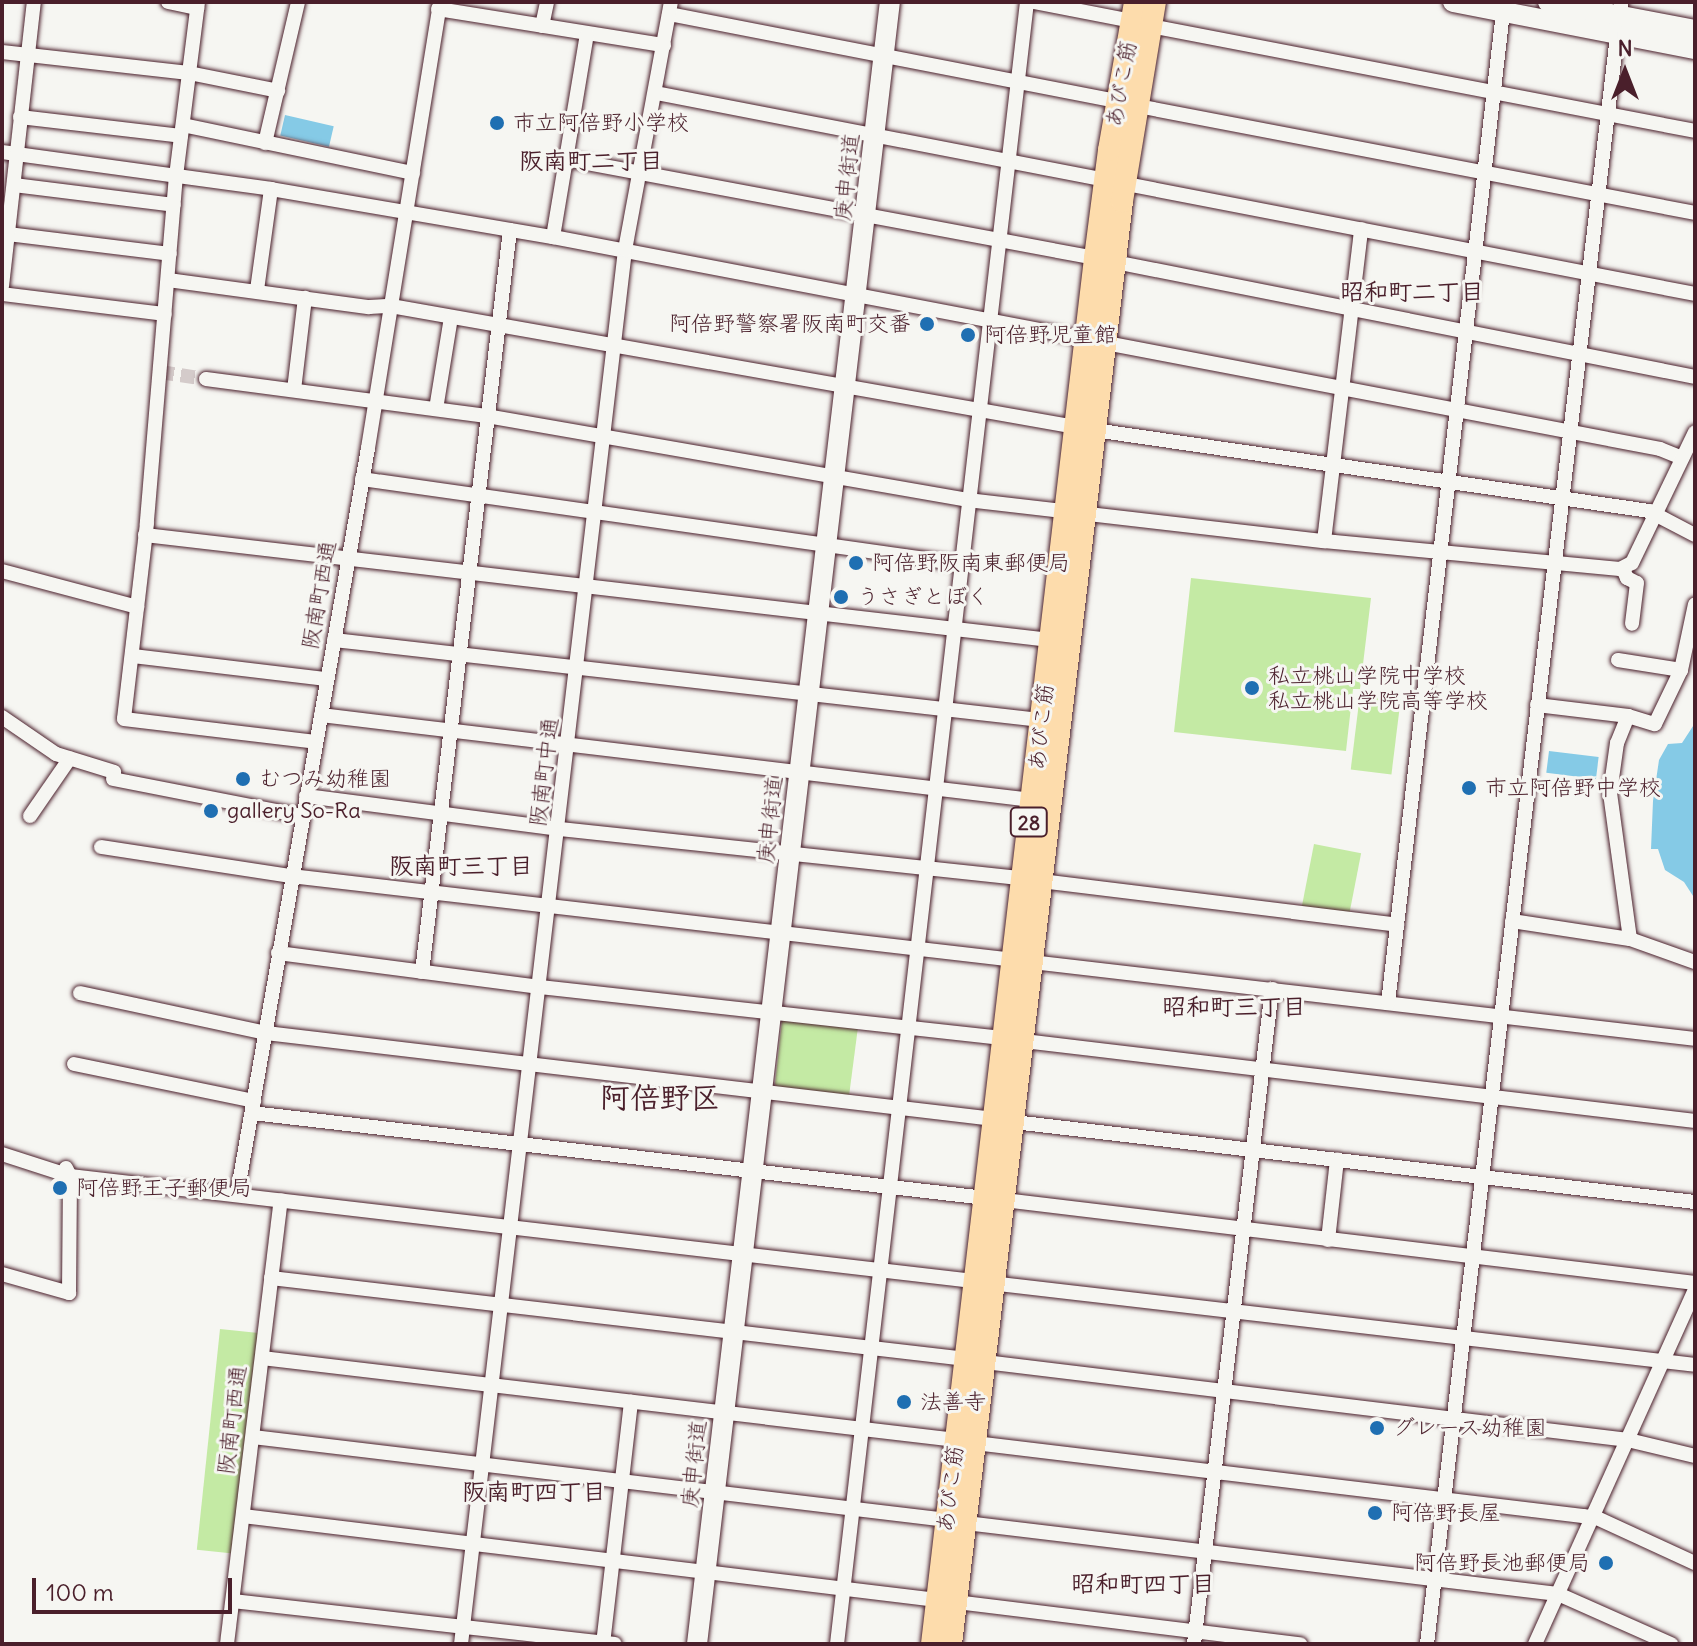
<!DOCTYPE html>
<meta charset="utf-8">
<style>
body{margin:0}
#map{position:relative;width:1697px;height:1646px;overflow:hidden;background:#f6f6f2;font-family:Delius,"Klee One",sans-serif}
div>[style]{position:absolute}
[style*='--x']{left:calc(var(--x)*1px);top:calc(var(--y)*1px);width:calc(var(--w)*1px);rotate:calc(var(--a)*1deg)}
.green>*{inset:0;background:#c4eaa4;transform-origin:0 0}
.water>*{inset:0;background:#85cae6;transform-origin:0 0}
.street-tunnel>*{height:14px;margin-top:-7px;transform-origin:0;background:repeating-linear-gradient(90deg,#d4cbca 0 14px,transparent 0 21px)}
.roads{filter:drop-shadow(0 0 2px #4a1f2b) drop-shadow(0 0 2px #4a1f2b)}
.street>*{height:14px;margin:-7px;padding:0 7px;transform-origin:7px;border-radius:7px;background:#f6f6f2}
.secondary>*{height:20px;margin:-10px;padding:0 10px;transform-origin:10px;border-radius:10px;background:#f6f6f2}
.primary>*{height:22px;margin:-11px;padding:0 11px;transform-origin:11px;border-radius:11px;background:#fddcac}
.dots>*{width:22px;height:22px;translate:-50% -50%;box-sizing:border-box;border:4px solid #f6f6f2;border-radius:50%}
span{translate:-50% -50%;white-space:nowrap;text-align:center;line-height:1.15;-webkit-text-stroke:6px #f6f6f2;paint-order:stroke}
.shield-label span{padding:2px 6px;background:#f6f6f2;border:2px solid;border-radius:6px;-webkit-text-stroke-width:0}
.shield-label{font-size:20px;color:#4a1f2b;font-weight:700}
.street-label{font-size:22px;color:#4a1f2b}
.poi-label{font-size:22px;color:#4a1f2b}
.left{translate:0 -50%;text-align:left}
.right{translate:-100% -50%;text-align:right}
.neighbourhood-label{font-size:24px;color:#4a1f2b;font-weight:700}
.district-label{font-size:30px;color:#4a1f2b;font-weight:700}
.frame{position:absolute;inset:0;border:4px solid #4a1f2b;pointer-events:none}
.north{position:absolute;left:1585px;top:32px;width:80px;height:80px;-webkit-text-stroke:6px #f6f6f2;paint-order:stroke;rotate:0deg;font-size:22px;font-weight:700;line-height:32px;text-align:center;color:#4a1f2b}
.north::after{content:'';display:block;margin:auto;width:28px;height:36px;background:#4a1f2b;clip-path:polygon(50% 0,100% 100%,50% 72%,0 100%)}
.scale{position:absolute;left:32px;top:1578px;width:200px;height:36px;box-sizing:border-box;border:4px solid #4a1f2b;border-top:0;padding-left:10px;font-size:24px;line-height:28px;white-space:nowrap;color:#4a1f2b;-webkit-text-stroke:6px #f6f6f2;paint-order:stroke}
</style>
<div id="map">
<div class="green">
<i style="clip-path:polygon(1191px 578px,1371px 598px,1360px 689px,1353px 689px,1346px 751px,1174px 732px)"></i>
<i style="left:1360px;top:694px;width:41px;height:76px;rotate:7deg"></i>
<i style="left:1314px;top:844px;width:48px;height:63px;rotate:11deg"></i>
<i style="clip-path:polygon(782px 1020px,858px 1027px,849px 1096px,778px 1088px,775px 1084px)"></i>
<i style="left:220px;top:1329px;width:41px;height:222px;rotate:6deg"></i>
</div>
<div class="water">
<i style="left:285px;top:115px;width:50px;height:21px;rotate:13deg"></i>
<i style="clip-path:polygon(1695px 723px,1695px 899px,1684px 882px,1665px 870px,1658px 849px,1651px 849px,1653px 801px,1659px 760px,1668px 744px,1682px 743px)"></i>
<i style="left:1549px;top:751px;width:50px;height:22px;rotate:7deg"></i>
</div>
<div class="street-tunnel">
<i style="--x:160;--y:372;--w:47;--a:8.7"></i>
</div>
<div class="roads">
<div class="street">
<i style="--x:168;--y:2;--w:30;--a:12"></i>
<i style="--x:198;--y:2;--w:174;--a:97.2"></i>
<i style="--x:176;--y:175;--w:349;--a:94.8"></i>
<i style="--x:147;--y:523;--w:197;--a:96.7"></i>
<i style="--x:124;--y:719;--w:193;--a:6.8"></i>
<i style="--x:1034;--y:2;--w:100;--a:11"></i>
<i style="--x:438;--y:9;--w:229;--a:9.1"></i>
<i style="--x:669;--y:14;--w:456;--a:11"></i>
<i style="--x:542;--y:26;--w:25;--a:-78"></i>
<i style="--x:1151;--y:26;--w:554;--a:10.92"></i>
<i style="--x:2;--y:52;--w:188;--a:6.4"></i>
<i style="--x:189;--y:73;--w:91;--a:11.4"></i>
<i style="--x:656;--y:93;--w:1058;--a:10.95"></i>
<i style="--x:1138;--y:106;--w:567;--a:10.87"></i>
<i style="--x:20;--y:117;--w:162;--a:6.7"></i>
<i style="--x:183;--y:125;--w:235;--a:11.8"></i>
<i style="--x:265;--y:143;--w:145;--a:-76.8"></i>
<i style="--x:2;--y:152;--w:272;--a:7.8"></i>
<i style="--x:271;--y:189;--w:286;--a:9.7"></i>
<i style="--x:553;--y:237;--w:543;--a:10.83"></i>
<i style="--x:566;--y:159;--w:538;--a:10.6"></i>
<i style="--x:14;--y:185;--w:161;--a:7.1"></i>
<i style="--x:8;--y:234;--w:163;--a:7"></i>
<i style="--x:553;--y:237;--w:206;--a:-80.5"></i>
<i style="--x:1115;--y:262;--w:591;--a:11.21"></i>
<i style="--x:168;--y:280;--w:203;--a:7.7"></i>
<i style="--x:369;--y:307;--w:22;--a:-3"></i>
<i style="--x:391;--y:306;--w:696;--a:10.02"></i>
<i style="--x:2;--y:286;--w:286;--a:-83.6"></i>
<i style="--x:257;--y:290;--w:102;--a:-82.1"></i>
<i style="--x:2;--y:294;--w:164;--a:7"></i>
<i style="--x:1106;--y:343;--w:564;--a:10.83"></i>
<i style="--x:1660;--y:449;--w:24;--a:22"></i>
<i style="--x:206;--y:379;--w:283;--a:7.5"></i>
<i style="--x:487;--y:416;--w:488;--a:9.9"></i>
<i style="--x:968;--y:500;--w:358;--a:6.6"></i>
<i style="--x:1324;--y:541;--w:297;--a:5.4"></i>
<i style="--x:1620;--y:569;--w:13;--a:-27"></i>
<i style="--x:1632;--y:563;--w:145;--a:-64.3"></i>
<i style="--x:294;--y:390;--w:93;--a:-83.2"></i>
<i style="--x:436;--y:409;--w:93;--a:-80.7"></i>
<i style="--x:1094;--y:430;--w:561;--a:8.3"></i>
<i style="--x:1649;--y:511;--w:52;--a:27.6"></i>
<i style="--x:362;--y:479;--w:605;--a:8.08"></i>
<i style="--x:145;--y:535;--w:911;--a:6.62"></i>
<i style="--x:1324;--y:541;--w:314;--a:-83.2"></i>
<i style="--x:1623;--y:569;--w:10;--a:66"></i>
<i style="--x:1627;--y:578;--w:11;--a:27"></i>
<i style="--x:1637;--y:583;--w:41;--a:97"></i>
<i style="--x:2;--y:571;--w:140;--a:14.9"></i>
<i style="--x:334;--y:640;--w:712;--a:6.46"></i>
<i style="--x:133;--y:656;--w:195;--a:6.8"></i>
<i style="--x:1618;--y:660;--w:64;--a:9"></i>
<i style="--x:1537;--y:705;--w:92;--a:6.9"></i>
<i style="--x:1628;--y:716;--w:28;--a:17"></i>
<i style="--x:1655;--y:724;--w:60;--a:-64.3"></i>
<i style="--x:1681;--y:670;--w:67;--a:-78"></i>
<i style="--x:321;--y:715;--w:716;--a:6.82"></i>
<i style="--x:1628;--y:716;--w:29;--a:112"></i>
<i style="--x:1617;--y:743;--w:50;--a:98"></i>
<i style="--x:1610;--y:793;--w:147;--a:82.2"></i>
<i style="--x:2;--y:717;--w:65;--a:34.4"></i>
<i style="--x:56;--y:754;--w:61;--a:17.2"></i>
<i style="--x:113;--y:779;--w:193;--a:11.1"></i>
<i style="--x:306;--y:796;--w:256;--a:7.4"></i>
<i style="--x:560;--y:829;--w:464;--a:6.1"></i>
<i style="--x:30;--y:816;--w:70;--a:-55.4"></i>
<i style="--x:101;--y:847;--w:192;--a:8.7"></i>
<i style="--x:291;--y:876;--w:1413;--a:6.62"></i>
<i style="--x:1041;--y:881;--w:359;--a:7"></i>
<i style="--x:1512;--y:921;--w:119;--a:8.7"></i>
<i style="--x:1630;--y:939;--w:69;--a:19.5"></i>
<i style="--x:278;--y:953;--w:264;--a:7.4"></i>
<i style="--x:540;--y:987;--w:467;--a:6.3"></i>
<i style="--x:422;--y:972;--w:747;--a:-83.24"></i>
<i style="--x:80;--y:993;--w:190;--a:12.1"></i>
<i style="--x:266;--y:1033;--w:733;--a:6.74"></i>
<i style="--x:1388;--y:1003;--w:998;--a:-83.38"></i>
<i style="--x:1024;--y:1041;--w:676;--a:6.8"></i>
<i style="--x:74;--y:1064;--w:184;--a:11.6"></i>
<i style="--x:252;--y:1113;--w:738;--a:6.61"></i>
<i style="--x:1014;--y:1122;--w:686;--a:6.7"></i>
<i style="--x:2;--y:1154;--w:71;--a:17.9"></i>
<i style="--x:70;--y:1176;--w:1636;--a:6.63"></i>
<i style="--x:237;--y:1195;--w:758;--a:-80.05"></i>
<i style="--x:368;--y:448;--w:452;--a:-80.8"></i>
<i style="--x:1004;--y:1200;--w:696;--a:6.85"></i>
<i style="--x:1328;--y:1240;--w:81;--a:-83.6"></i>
<i style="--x:2;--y:1274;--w:70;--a:15.8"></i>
<i style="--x:69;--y:1293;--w:117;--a:-89.5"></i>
<i style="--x:70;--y:1176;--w:9;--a:-117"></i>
<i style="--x:271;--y:1278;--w:700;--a:6.65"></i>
<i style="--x:262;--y:1358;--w:699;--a:6.74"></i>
<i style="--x:985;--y:1362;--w:648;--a:6.92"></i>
<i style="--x:1628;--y:1440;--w:69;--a:13.4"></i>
<i style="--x:253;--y:1437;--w:699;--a:6.82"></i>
<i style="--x:975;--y:1443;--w:612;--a:6.85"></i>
<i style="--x:1583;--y:1516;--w:14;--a:8"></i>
<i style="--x:1597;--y:1518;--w:108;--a:24.7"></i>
<i style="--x:243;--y:1516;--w:699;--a:6.9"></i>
<i style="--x:966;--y:1523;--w:596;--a:6.84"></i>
<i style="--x:1558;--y:1594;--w:124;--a:23.9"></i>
<i style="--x:233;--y:1601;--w:384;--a:6.4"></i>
<i style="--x:956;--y:1602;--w:347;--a:7"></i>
<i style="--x:227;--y:1644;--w:447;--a:-83.1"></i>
<i style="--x:461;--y:1644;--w:1404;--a:-83.29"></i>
<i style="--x:625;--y:250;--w:252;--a:-79.5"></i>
<i style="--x:603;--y:1644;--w:244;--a:-83.4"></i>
<i style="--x:837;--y:1644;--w:1653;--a:-83.4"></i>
<i style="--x:1194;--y:1644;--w:660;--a:-83.21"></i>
<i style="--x:1427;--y:1644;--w:1653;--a:-83.26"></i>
<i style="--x:1535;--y:1644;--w:388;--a:-65.7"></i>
</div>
<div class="secondary">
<i style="--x:1453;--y:2;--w:247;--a:11"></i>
<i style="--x:1548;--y:2;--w:150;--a:10.8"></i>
<i style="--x:697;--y:1644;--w:1653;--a:-83.3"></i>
</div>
<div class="primary">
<i style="--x:932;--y:1644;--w:1396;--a:-83.29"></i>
<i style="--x:1095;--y:258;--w:109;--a:-82.6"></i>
<i style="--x:1109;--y:150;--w:150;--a:-80"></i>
<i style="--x:951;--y:1644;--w:1453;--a:-83.24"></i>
<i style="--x:1122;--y:201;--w:202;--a:-80.6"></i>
</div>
</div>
<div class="dots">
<i style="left:497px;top:123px;background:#1f6fb2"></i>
<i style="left:927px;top:324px;background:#1f6fb2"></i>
<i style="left:968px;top:335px;background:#1f6fb2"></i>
<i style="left:856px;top:563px;background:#1f6fb2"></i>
<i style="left:841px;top:597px;background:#1f6fb2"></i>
<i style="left:1252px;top:688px;background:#1f6fb2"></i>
<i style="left:243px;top:779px;background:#1f6fb2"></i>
<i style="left:1469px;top:788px;background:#1f6fb2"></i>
<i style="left:211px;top:811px;background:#1f6fb2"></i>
<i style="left:60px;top:1188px;background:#1f6fb2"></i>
<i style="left:904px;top:1402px;background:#1f6fb2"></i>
<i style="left:1377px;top:1428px;background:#1f6fb2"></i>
<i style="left:1375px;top:1513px;background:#1f6fb2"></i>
<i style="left:1606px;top:1563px;background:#1f6fb2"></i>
</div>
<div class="shield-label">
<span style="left:1029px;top:822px">28</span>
</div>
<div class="street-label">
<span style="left:1121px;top:84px;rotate:-80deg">あびこ筋</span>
<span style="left:847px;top:177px;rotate:-84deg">庚申街道</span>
<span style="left:319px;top:595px;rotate:-80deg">阪南町西通</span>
<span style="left:1041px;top:727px;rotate:-84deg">あびこ筋</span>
<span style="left:544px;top:772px;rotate:-83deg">阪南町中通</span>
<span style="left:770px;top:820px;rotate:-84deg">庚申街道</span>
<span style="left:232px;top:1420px;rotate:-83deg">阪南町西通</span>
<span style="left:694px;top:1464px;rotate:-84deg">庚申街道</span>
<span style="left:950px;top:1489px;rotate:-83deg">あびこ筋</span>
</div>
<div class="poi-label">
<span class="left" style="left:513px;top:123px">市立阿倍野小学校</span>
<span class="right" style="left:911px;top:324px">阿倍野警察署阪南町交番</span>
<span class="left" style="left:984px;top:335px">阿倍野児童館</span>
<span class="left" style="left:872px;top:563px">阿倍野阪南東郵便局</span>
<span class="left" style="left:857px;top:597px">うさぎとぼく</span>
<span class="left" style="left:1268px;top:688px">私立桃山学院中学校<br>私立桃山学院高等学校</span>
<span class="left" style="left:259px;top:779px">むつみ幼稚園</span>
<span class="left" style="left:1485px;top:788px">市立阿倍野中学校</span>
<span class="left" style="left:227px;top:811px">gallery So-Ra</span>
<span class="left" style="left:76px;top:1188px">阿倍野王子郵便局</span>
<span class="left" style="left:920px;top:1402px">法善寺</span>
<span class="left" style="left:1393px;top:1428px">グレース幼稚園</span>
<span class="left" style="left:1391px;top:1513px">阿倍野長屋</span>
<span class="right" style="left:1590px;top:1563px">阿倍野長池郵便局</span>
</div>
<div class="neighbourhood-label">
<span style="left:591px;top:161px">阪南町二丁目</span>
<span style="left:1412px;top:292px">昭和町二丁目</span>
<span style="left:461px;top:866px">阪南町三丁目</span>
<span style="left:1234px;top:1007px">昭和町三丁目</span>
<span style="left:534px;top:1492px">阪南町四丁目</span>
<span style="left:1143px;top:1584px">昭和町四丁目</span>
</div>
<div class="district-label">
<span style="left:660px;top:1097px">阿倍野区</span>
</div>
<div class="frame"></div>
<div class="north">N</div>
<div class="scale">100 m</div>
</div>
